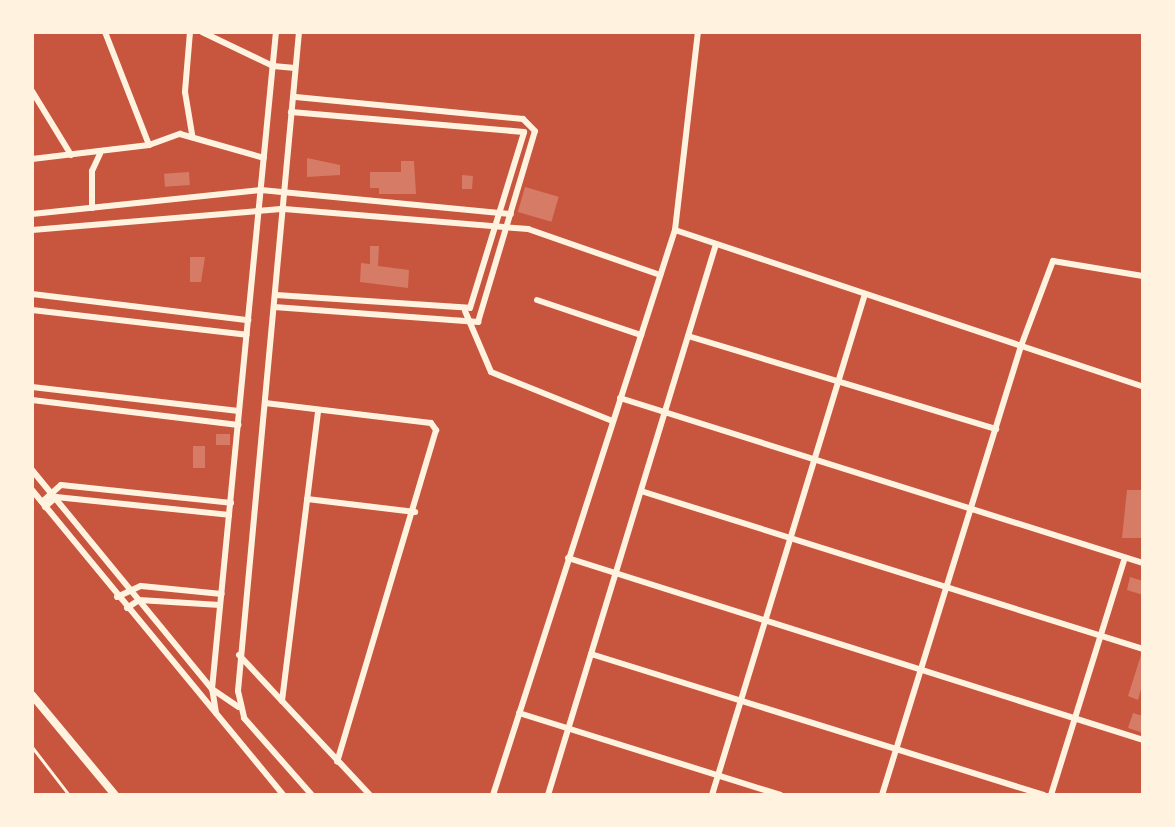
<!DOCTYPE html>
<style>
body{margin:0}
#map{position:relative;width:1175px;height:827px;overflow:hidden;background:#c8553d;font-family:"Public Sans",sans-serif}
div>[style]{position:absolute}
[style*='--x']{left:calc(var(--x)*1px);top:calc(var(--y)*1px);width:calc(var(--w)*1px);rotate:calc(var(--a)*1deg)}
.building>*{inset:0;background:#d67c66;transform-origin:0 0}
.service>*{height:3px;margin:-1.5px;padding:0 1.5px;transform-origin:1.5px;border-radius:1.5px;background:#fff3e0}
.minor>*{height:6px;margin:-3px;padding:0 3px;transform-origin:3px;border-radius:3px;background:#fff3e0}
.tertiary>*{height:8px;margin:-4px;padding:0 4px;transform-origin:4px;border-radius:4px;background:#fff3e0}
span{translate:-50% -50%;white-space:nowrap;text-align:center;line-height:1.15;-webkit-text-stroke:8px #fff3e0;paint-order:stroke}
.frame{position:absolute;inset:0;border:34px solid #fff3e0;pointer-events:none}
</style>
<div id="map">
<div class="building">
<i style="clip-path:polygon(307px 158px,340px 165px,340px 175px,307px 177px)"></i>
<i style="clip-path:polygon(401px 161px,414px 161px,416px 194px,379px 194px,379px 188px,370px 188px,370px 172px,401px 172px)"></i>
<i style="left:189px;top:172px;width:13px;height:25px;rotate:86deg"></i>
<i style="clip-path:polygon(462px 175px,473px 176px,472px 189px,462px 189px)"></i>
<i style="left:525px;top:187px;width:35px;height:26px;rotate:16deg"></i>
<i style="clip-path:polygon(370px 246px,379px 246px,378px 266px,409px 270px,408px 288px,360px 282px,361px 263px,370px 264px)"></i>
<i style="clip-path:polygon(190px 257px,205px 257px,201px 282px,190px 282px)"></i>
<i style="left:216px;top:434px;width:14px;height:11px"></i>
<i style="left:193px;top:446px;width:12px;height:22px"></i>
<i style="clip-path:polygon(1127px 490px,1143px 490px,1143px 538px,1122px 538px)"></i>
<i style="clip-path:polygon(1130px 577px,1143px 581px,1143px 595px,1127px 590px)"></i>
<i style="clip-path:polygon(1141px 655px,1143px 682px,1138px 700px,1128px 696px)"></i>
<i style="clip-path:polygon(1133px 713px,1143px 716px,1143px 733px,1128px 728px)"></i>
</div>
<div class="service">
<i style="--x:32;--y:747;--w:61;--a:52.4"></i>
</div>
<div class="minor">
<i style="--x:105;--y:32;--w:121;--a:68.7"></i>
<i style="--x:190;--y:32;--w:60;--a:94.8"></i>
<i style="--x:185;--y:92;--w:43;--a:80.5"></i>
<i style="--x:202;--y:32;--w:79;--a:25.6"></i>
<i style="--x:273;--y:66;--w:22;--a:5"></i>
<i style="--x:299;--y:32;--w:662;--a:95.29"></i>
<i style="--x:238;--y:691;--w:28;--a:77"></i>
<i style="--x:244;--y:718;--w:103;--a:48.6"></i>
<i style="--x:32;--y:91;--w:75;--a:58.6"></i>
<i style="--x:32;--y:159;--w:118;--a:-6.8"></i>
<i style="--x:149;--y:145;--w:33;--a:-20"></i>
<i style="--x:180;--y:134;--w:87;--a:15.9"></i>
<i style="--x:92;--y:208;--w:37;--a:-90"></i>
<i style="--x:92;--y:171;--w:19;--a:-65"></i>
<i style="--x:32;--y:214;--w:230;--a:-6"></i>
<i style="--x:261;--y:190;--w:251;--a:5.5"></i>
<i style="--x:32;--y:230;--w:253;--a:-4.8"></i>
<i style="--x:284;--y:209;--w:245;--a:4.7"></i>
<i style="--x:528;--y:229;--w:140;--a:19.2"></i>
<i style="--x:675;--y:230;--w:494;--a:18.5"></i>
<i style="--x:32;--y:294;--w:218;--a:6.9"></i>
<i style="--x:276;--y:295;--w:194;--a:3.8"></i>
<i style="--x:470;--y:308;--w:184;--a:-72.9"></i>
<i style="--x:524;--y:132;--w:234;--a:-175.1"></i>
<i style="--x:537;--y:300;--w:110;--a:18.6"></i>
<i style="--x:274;--y:307;--w:205;--a:4.2"></i>
<i style="--x:478;--y:322;--w:199;--a:-73.4"></i>
<i style="--x:535;--y:131;--w:17;--a:-135"></i>
<i style="--x:523;--y:119;--w:231;--a:-174.5"></i>
<i style="--x:32;--y:310;--w:216;--a:6.6"></i>
<i style="--x:465;--y:311;--w:66;--a:66.9"></i>
<i style="--x:491;--y:372;--w:131;--a:22"></i>
<i style="--x:688;--y:336;--w:322;--a:16.8"></i>
<i style="--x:32;--y:387;--w:208;--a:6.6"></i>
<i style="--x:620;--y:398;--w:548;--a:17.51"></i>
<i style="--x:32;--y:400;--w:208;--a:6.9"></i>
<i style="--x:265;--y:403;--w:167;--a:6.9"></i>
<i style="--x:431;--y:423;--w:9;--a:54"></i>
<i style="--x:436;--y:430;--w:346;--a:106.6"></i>
<i style="--x:32;--y:470;--w:283;--a:50.6"></i>
<i style="--x:212;--y:689;--w:32;--a:34"></i>
<i style="--x:32;--y:490;--w:395;--a:50.5"></i>
<i style="--x:641;--y:491;--w:526;--a:17.47"></i>
<i style="--x:307;--y:499;--w:109;--a:6.9"></i>
<i style="--x:42;--y:502;--w:25;--a:-42"></i>
<i style="--x:61;--y:485;--w:171;--a:6"></i>
<i style="--x:45;--y:507;--w:15;--a:-42"></i>
<i style="--x:56;--y:497;--w:174;--a:5.9"></i>
<i style="--x:568;--y:558;--w:603;--a:17.56"></i>
<i style="--x:117;--y:597;--w:26;--a:-25"></i>
<i style="--x:141;--y:586;--w:81;--a:5.6"></i>
<i style="--x:127;--y:608;--w:14;--a:-34"></i>
<i style="--x:139;--y:600;--w:81;--a:3.5"></i>
<i style="--x:591;--y:654;--w:474;--a:17.3"></i>
<i style="--x:239;--y:655;--w:192;--a:46.9"></i>
<i style="--x:282;--y:701;--w:293;--a:-82.9"></i>
<i style="--x:216;--y:713;--w:24;--a:-99"></i>
<i style="--x:212;--y:689;--w:660;--a:-84.44"></i>
<i style="--x:519;--y:713;--w:274;--a:17.4"></i>
<i style="--x:493;--y:795;--w:594;--a:-72.15"></i>
<i style="--x:675;--y:230;--w:199;--a:-83.4"></i>
<i style="--x:548;--y:795;--w:576;--a:-73.04"></i>
<i style="--x:712;--y:795;--w:524;--a:-73.02"></i>
<i style="--x:882;--y:795;--w:470;--a:-72.8"></i>
<i style="--x:1021;--y:346;--w:91;--a:-69.4"></i>
<i style="--x:1053;--y:261;--w:91;--a:9.5"></i>
<i style="--x:1051;--y:795;--w:248;--a:-72.7"></i>
</div>
<div class="tertiary">
<i style="--x:32;--y:695;--w:130;--a:50.3"></i>
</div>
<div class="frame"></div>
</div>
